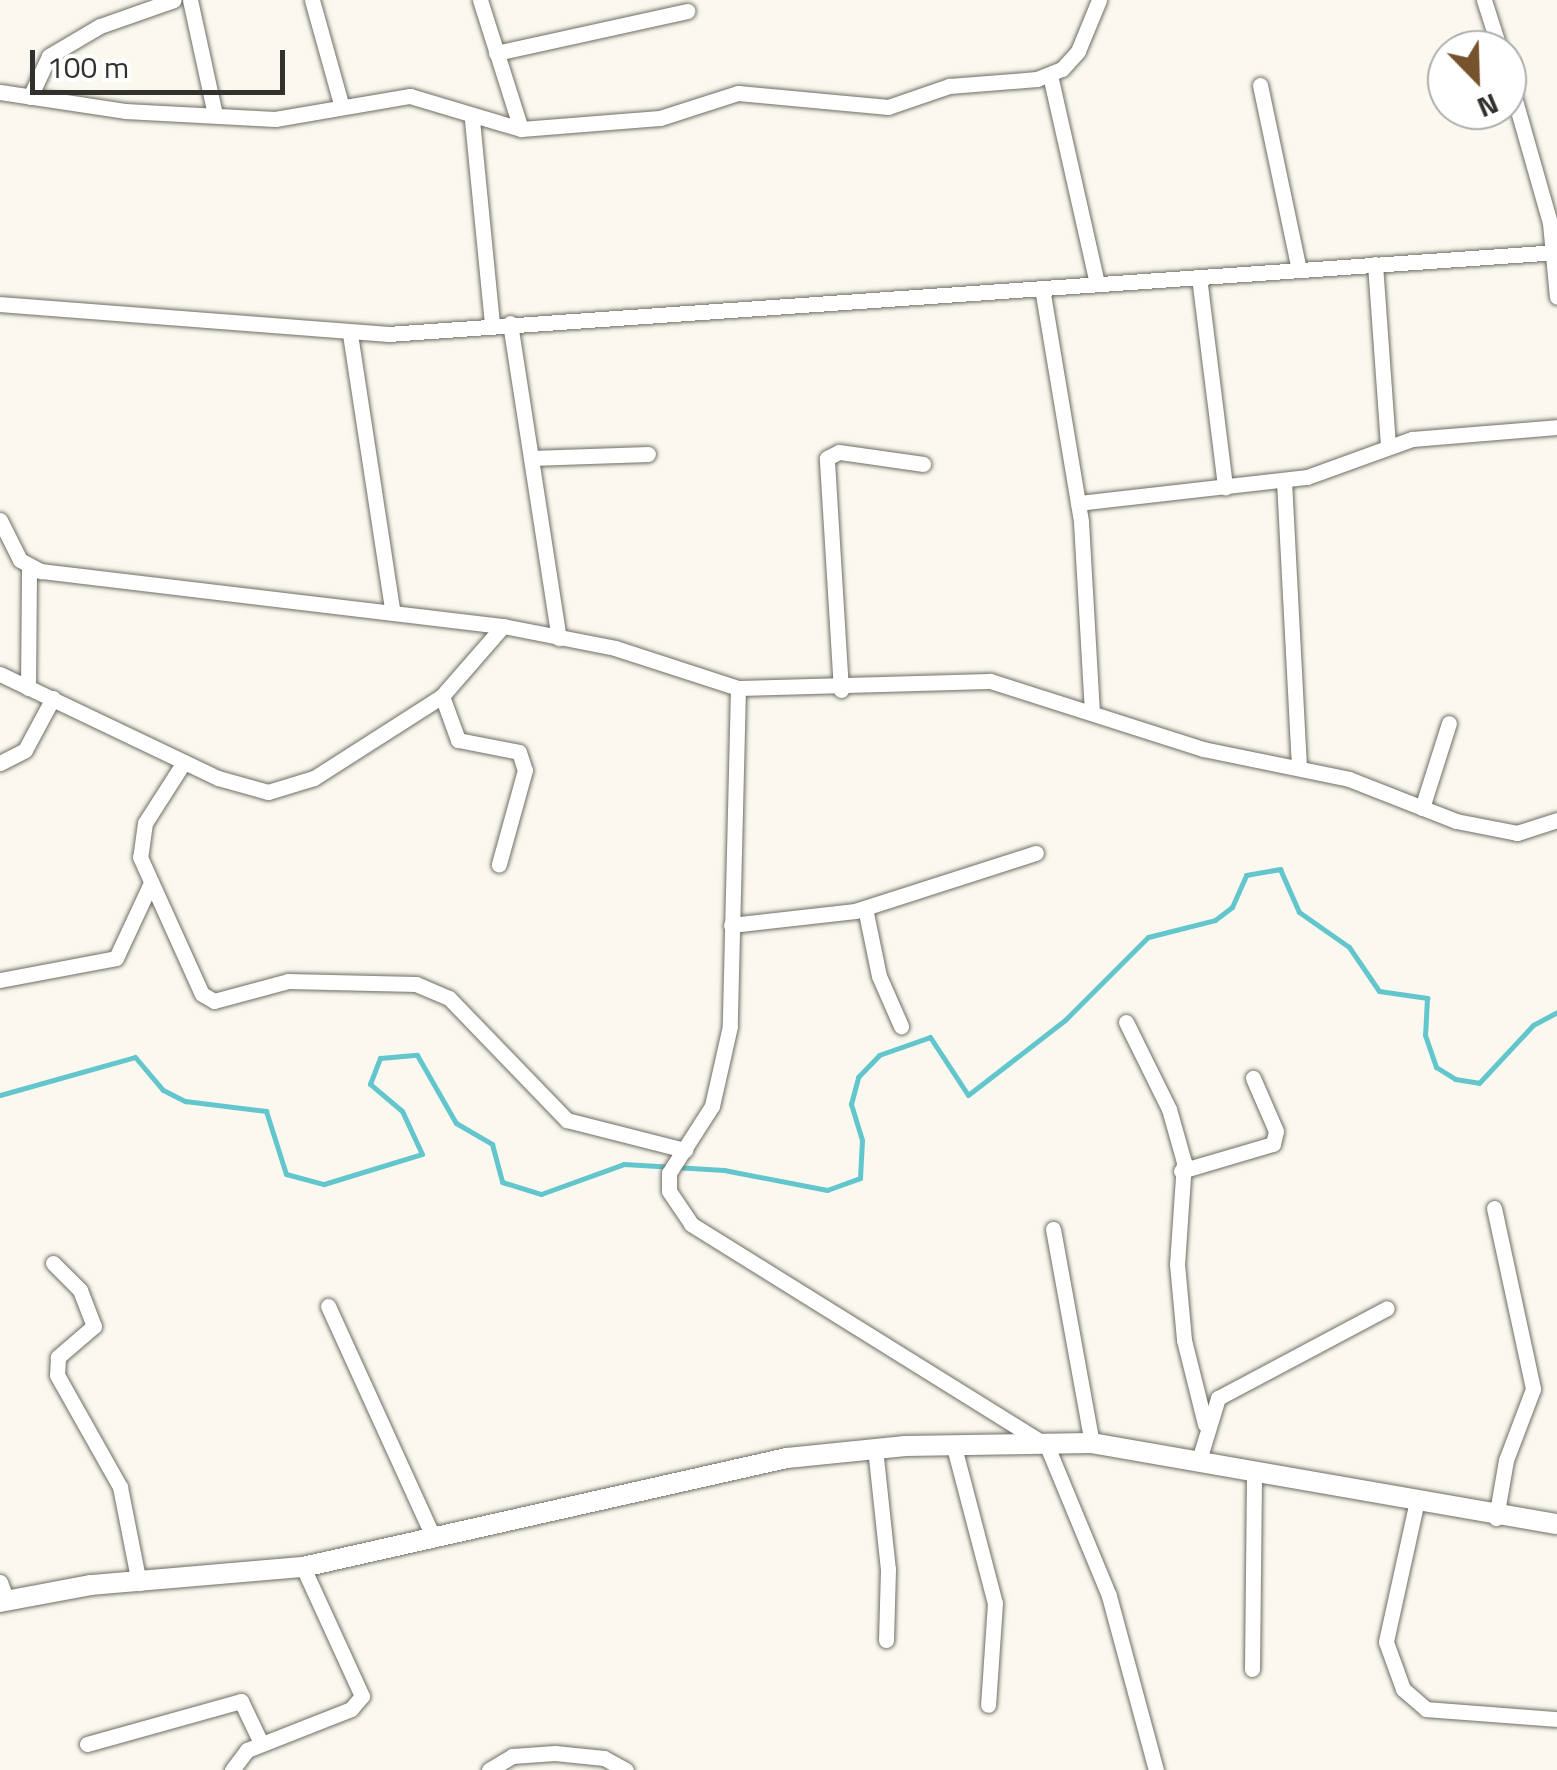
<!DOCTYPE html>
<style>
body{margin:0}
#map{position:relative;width:1557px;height:1770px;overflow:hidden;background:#fbf9ef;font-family:"Titillium Web",sans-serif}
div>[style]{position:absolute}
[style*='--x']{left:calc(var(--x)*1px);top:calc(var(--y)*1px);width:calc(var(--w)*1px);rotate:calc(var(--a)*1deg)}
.stream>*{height:5px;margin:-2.5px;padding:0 2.5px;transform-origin:2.5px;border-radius:2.5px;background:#63c6cd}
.roads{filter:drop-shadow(0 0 2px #6f6d64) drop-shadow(0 0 2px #6f6d64)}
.minor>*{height:15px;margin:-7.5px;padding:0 7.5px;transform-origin:7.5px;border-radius:7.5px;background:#fff}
.tertiary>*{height:20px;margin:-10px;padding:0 10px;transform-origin:10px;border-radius:10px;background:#fff}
span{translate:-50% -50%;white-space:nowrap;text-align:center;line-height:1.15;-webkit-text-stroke:8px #fff;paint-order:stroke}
.north{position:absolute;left:1427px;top:30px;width:100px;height:100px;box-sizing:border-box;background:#fff;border:2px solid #adadab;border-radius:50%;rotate:157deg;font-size:28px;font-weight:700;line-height:40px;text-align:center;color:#32312d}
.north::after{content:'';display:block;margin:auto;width:35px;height:45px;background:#76532c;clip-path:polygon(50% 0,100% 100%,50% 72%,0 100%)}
.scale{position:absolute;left:30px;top:50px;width:255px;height:45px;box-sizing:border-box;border:5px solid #32312d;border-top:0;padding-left:12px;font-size:30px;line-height:35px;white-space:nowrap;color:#32312d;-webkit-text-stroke:8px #fff;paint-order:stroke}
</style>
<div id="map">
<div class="stream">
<i style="--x:0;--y:1095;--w:140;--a:-15.7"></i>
<i style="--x:135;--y:1057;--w:43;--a:49.7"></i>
<i style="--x:163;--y:1090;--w:25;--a:27"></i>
<i style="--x:185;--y:1101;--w:82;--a:7"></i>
<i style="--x:266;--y:1111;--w:66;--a:72.4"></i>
<i style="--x:286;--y:1174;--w:39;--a:15"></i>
<i style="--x:324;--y:1184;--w:102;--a:-17"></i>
<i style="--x:422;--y:1154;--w:47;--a:-114.9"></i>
<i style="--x:402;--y:1111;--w:42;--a:-139.8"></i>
<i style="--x:370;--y:1084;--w:28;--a:-69"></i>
<i style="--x:380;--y:1058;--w:37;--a:-5"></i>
<i style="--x:417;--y:1055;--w:78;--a:60.2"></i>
<i style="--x:456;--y:1123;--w:42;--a:30.3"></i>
<i style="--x:492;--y:1144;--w:39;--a:75"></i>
<i style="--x:502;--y:1182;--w:41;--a:17.1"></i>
<i style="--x:541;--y:1194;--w:88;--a:-19.9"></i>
<i style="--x:624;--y:1164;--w:100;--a:3.4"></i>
<i style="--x:724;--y:1170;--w:105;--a:11"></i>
<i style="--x:827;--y:1190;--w:35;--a:-20"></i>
<i style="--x:860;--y:1178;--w:38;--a:-87"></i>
<i style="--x:862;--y:1140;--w:38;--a:-107"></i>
<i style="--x:851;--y:1104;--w:28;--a:-75"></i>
<i style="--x:858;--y:1077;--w:30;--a:-46"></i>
<i style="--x:879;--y:1055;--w:54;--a:-19.4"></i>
<i style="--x:930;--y:1037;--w:69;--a:56.8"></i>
<i style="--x:968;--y:1095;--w:123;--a:-37.7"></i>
<i style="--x:1065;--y:1020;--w:117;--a:-45"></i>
<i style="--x:1148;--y:937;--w:69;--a:-14.2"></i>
<i style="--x:1215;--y:920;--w:21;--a:-37"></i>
<i style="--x:1232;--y:907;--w:35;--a:-66"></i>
<i style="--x:1246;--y:875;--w:35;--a:-10"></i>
<i style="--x:1280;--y:869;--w:47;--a:66.2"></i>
<i style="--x:1299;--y:912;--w:61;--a:35"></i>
<i style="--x:1349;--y:947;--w:53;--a:55.7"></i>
<i style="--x:1379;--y:991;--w:49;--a:8.3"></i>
<i style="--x:1427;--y:998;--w:37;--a:93"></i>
<i style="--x:1425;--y:1035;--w:34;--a:71"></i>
<i style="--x:1436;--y:1067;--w:22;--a:32"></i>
<i style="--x:1455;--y:1079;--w:24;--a:9"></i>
<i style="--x:1479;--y:1083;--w:79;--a:-47"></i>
<i style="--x:1533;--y:1025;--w:27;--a:-28"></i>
</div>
<div class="roads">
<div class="minor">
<i style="--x:190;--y:0;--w:118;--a:77.7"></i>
<i style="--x:312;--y:0;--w:108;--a:74.4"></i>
<i style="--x:480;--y:0;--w:135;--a:72.4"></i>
<i style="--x:1484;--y:0;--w:52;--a:72.3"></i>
<i style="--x:496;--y:53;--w:196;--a:-12.4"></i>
<i style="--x:1507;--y:72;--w:157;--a:74.1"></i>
<i style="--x:1550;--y:223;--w:74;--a:84.6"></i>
<i style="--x:1050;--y:75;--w:214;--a:77.3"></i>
<i style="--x:1260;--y:85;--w:189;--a:78.1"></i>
<i style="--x:0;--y:92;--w:126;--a:8.6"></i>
<i style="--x:125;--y:111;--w:150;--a:3.1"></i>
<i style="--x:275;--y:119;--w:137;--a:-9.7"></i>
<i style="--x:410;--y:96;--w:116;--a:16.6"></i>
<i style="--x:521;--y:129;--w:139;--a:-4.5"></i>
<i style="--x:660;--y:118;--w:82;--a:-17.8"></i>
<i style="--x:738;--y:93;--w:151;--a:5.3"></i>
<i style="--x:888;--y:107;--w:65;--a:-19"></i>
<i style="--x:949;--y:86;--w:88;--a:-4.5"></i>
<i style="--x:1037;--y:79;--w:27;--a:-22"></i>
<i style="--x:1062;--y:69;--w:24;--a:-48"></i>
<i style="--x:1078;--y:51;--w:55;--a:-67.6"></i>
<i style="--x:30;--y:97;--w:45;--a:-65.1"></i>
<i style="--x:49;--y:56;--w:59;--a:-30.5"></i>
<i style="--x:100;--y:26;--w:78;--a:-19.4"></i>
<i style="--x:472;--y:120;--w:205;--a:84.4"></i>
<i style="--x:1375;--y:264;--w:182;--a:85.9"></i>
<i style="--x:1199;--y:277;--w:212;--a:82.9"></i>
<i style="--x:1042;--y:288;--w:237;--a:80.5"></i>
<i style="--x:1081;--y:522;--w:190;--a:86.7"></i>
<i style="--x:0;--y:304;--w:389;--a:4.4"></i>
<i style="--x:388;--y:334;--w:1172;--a:-4.01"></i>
<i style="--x:510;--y:323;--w:319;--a:81.2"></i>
<i style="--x:350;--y:334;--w:277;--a:81.3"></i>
<i style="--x:531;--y:458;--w:117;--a:-2"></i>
<i style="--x:1284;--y:481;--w:287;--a:87"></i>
<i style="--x:1078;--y:503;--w:230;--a:-6.5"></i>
<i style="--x:1307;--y:477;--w:112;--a:-19.9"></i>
<i style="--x:1412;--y:439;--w:145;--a:-4.7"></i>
<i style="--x:0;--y:520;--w:45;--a:63.4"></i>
<i style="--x:20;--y:560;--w:24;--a:28"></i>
<i style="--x:41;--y:571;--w:465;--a:6.8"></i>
<i style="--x:503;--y:626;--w:114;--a:11.1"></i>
<i style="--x:615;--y:648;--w:129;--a:18"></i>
<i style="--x:738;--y:688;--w:252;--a:-1.6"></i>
<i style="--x:990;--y:681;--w:224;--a:17.7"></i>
<i style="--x:1203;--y:749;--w:149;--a:11.6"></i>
<i style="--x:1349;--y:779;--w:115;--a:21.4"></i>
<i style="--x:1456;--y:821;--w:62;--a:11.1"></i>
<i style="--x:1517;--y:833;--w:42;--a:-18"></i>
<i style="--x:0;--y:674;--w:242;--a:25.5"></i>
<i style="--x:218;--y:778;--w:52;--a:15.6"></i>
<i style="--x:268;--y:792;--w:48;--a:-16.9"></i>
<i style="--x:314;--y:778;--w:152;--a:-32.6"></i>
<i style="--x:442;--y:696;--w:93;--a:-48.9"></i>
<i style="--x:28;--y:688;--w:120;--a:-89.5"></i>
<i style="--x:738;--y:688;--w:338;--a:91.4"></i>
<i style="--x:730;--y:1026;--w:82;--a:102.7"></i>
<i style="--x:712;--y:1106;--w:80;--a:122.7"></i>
<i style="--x:669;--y:1173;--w:18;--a:90"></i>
<i style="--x:669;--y:1191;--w:40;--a:56"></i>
<i style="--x:691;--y:1224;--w:420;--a:31.9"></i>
<i style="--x:1047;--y:1446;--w:162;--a:67.5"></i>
<i style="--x:1109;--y:1596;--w:180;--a:74.9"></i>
<i style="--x:841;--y:690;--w:232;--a:-93.5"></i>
<i style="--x:827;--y:458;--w:13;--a:-27"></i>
<i style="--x:839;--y:452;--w:85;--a:8.1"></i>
<i style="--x:442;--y:696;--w:47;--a:70"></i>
<i style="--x:458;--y:740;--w:62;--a:11.1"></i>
<i style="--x:519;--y:752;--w:19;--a:72"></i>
<i style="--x:525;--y:770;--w:98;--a:105.5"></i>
<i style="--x:184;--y:762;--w:72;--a:122.6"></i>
<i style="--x:145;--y:823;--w:34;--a:98"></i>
<i style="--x:140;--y:857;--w:150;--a:65.7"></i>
<i style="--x:202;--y:994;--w:14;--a:30"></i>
<i style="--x:214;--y:1001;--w:77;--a:-15.1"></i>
<i style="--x:288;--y:981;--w:128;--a:1.3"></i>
<i style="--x:416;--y:984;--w:36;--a:23"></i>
<i style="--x:449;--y:998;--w:170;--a:46"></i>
<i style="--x:567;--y:1120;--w:122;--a:14.3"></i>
<i style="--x:0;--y:763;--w:28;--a:-27"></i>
<i style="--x:25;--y:750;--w:59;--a:-61.7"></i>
<i style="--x:1422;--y:808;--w:89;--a:-72.4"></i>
<i style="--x:865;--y:908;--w:69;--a:78.4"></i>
<i style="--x:879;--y:976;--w:55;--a:66.3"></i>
<i style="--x:731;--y:925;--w:125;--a:-6.4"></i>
<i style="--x:855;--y:911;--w:190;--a:-17.8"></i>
<i style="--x:0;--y:980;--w:118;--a:-10.7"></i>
<i style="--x:116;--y:958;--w:83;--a:-65"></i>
<i style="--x:1126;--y:1022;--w:97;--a:63.7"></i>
<i style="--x:1169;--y:1109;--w:55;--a:74.2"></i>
<i style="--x:1184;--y:1162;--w:102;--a:93.9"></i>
<i style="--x:1177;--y:1264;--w:76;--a:84.7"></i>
<i style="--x:1184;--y:1340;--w:87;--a:76"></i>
<i style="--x:1181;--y:1171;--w:96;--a:-16.4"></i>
<i style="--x:1273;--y:1144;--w:13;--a:-77"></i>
<i style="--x:1276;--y:1131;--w:58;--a:-113.5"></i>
<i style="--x:1494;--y:1208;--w:185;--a:77.8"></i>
<i style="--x:1533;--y:1389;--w:76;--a:110.8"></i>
<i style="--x:1506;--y:1460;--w:59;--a:99.8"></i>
<i style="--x:1053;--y:1229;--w:218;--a:79.7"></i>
<i style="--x:53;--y:1263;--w:38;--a:45"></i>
<i style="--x:80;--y:1290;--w:39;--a:69"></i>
<i style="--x:94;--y:1326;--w:48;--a:139.3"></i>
<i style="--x:58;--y:1357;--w:18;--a:93"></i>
<i style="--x:57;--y:1375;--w:129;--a:60.6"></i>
<i style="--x:120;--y:1487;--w:98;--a:78.8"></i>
<i style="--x:328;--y:1306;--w:253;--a:65.5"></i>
<i style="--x:954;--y:1447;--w:161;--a:75.3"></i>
<i style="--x:995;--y:1603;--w:102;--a:93.9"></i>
<i style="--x:875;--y:1448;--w:122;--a:83.9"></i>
<i style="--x:888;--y:1569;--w:71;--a:91.6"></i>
<i style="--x:1199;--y:1460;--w:65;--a:-73"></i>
<i style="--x:1218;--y:1398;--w:191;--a:-28"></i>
<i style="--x:1416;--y:1505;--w:140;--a:102.4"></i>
<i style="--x:1386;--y:1642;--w:50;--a:70.1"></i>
<i style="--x:1403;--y:1689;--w:30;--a:41"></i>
<i style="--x:1426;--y:1709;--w:131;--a:4.4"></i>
<i style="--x:0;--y:1582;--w:20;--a:70"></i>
<i style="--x:1252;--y:1669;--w:195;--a:-89.4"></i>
<i style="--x:87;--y:1744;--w:160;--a:-15.6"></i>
<i style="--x:241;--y:1701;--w:47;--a:64.5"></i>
<i style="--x:232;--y:1770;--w:25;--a:-53"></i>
<i style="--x:247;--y:1750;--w:112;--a:-21.5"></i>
<i style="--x:351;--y:1709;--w:17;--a:-50"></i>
<i style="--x:362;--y:1696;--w:142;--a:-114.6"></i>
<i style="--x:489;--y:1770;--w:27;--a:-31"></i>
<i style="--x:512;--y:1756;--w:43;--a:-4"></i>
<i style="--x:555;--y:1753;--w:49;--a:5.8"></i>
<i style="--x:604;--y:1758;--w:25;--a:29"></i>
</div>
<div class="tertiary">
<i style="--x:0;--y:1602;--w:93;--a:-10.6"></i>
<i style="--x:91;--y:1585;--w:213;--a:-4.9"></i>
<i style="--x:303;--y:1567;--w:496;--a:-12.7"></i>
<i style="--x:787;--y:1458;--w:119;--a:-5.8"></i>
<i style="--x:905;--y:1446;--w:187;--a:-0.9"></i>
<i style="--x:1092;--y:1443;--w:472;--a:9.9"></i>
</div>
</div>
<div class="north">N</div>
<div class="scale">100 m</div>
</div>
